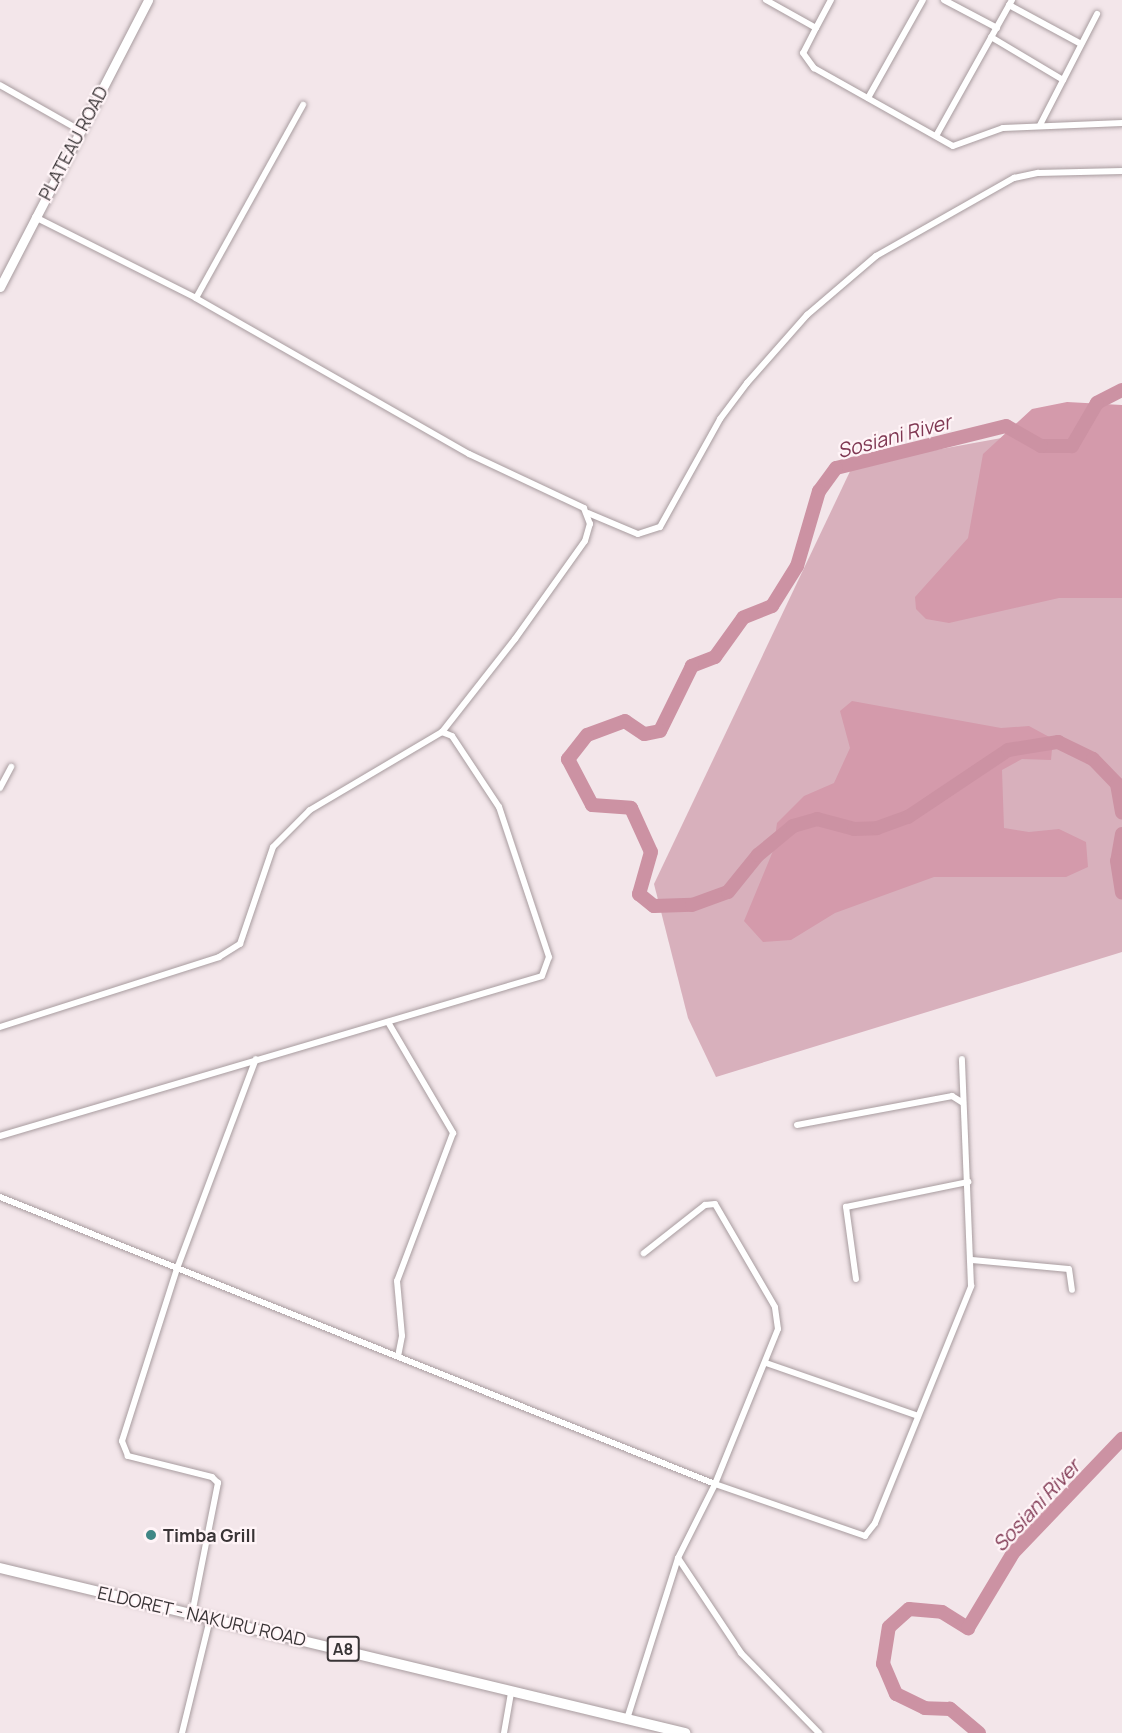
<!DOCTYPE html>
<style>
body{margin:0}
#map{position:relative;width:1122px;height:1733px;overflow:hidden;background:#f3e6ea;font-family:Manrope,sans-serif}
div>[style]{position:absolute}
[style*='--x']{left:calc(var(--x)*1px);top:calc(var(--y)*1px);width:calc(var(--w)*1px);rotate:calc(var(--a)*1deg)}
.green>*{inset:0;background:#d8b0bc}
.forest>*{inset:0;background:#d49aab}
.stream>*{height:2px;margin:-1px;padding:0 1px;transform-origin:1px;border-radius:1px;background:#cc92a3}
.river>*{height:14px;margin:-7px;padding:0 7px;transform-origin:7px;border-radius:7px;background:#cc92a3}
.roads{filter:drop-shadow(0 0 2px #a89c9f) drop-shadow(0 0 2px #a89c9f)}
.street>*{height:6px;margin:-3px;padding:0 3px;transform-origin:3px;border-radius:3px;background:#fff}
.secondary>*{height:9px;margin:-4.5px;padding:0 4.5px;transform-origin:4.5px;border-radius:4.5px;background:#fff}
.highway>*{height:10px;margin:-5px;padding:0 5px;transform-origin:5px;border-radius:5px;background:#fff}
.dots>*{width:16px;height:16px;translate:-50% -50%;box-sizing:border-box;border:3px solid #fff4f7;border-radius:50%}
span{translate:-50% -50%;white-space:nowrap;text-align:center;line-height:1.15;-webkit-text-stroke:4.5px #fff4f7;paint-order:stroke}
.shield-label span{padding:2px 4px;background:#fff4f7;border:2px solid;border-radius:4px;-webkit-text-stroke-width:0}
.shield-label{font-size:16px;color:#393436;font-weight:700}
.street-label{font-size:18px;color:#393436}
.poi-label{font-size:18px;color:#393436;font-weight:700}
.left{translate:0 -50%;text-align:left}
.water-label{font-size:20px;color:#7f3752;font-style:italic}
</style>
<div id="map">
<div class="green">
<i style="clip-path:polygon(1122px 416px,1122px 952px,716px 1077px,688px 1018px,654px 884px,853px 465px)"></i>
</div>
<div class="forest">
<i style="clip-path:polygon(1067px 402px,1122px 405px,1122px 598px,1059px 598px,949px 623px,926px 619px,916px 609px,915px 597px,968px 538px,983px 454px,1032px 409px)"></i>
<i style="clip-path:polygon(852px 701px,1001px 728px,1029px 726px,1053px 739px,1051px 760px,1022px 759px,1002px 770px,1004px 828px,1029px 832px,1059px 829px,1086px 842px,1088px 867px,1066px 877px,934px 877px,835px 913px,791px 940px,763px 942px,744px 921px,773px 851px,777px 823px,804px 796px,834px 783px,850px 748px,840px 711px)"></i>
</div>
<div class="stream">
<i style="--x:1121;--y:804;--w:1;--a:45"></i>
</div>
<div class="river">
<i style="--x:1122;--y:390;--w:28;--a:153"></i>
<i style="--x:1097;--y:403;--w:50;--a:120.2"></i>
<i style="--x:1072;--y:446;--w:31;--a:180"></i>
<i style="--x:1041;--y:446;--w:40;--a:-150.3"></i>
<i style="--x:1006;--y:426;--w:175;--a:166.1"></i>
<i style="--x:836;--y:468;--w:29;--a:126"></i>
<i style="--x:819;--y:491;--w:78;--a:106.3"></i>
<i style="--x:797;--y:566;--w:47;--a:122"></i>
<i style="--x:772;--y:606;--w:31;--a:158"></i>
<i style="--x:743;--y:618;--w:48;--a:125.7"></i>
<i style="--x:715;--y:657;--w:25;--a:159"></i>
<i style="--x:692;--y:666;--w:72;--a:116.2"></i>
<i style="--x:660;--y:731;--w:16;--a:169"></i>
<i style="--x:644;--y:734;--w:23;--a:-146"></i>
<i style="--x:625;--y:721;--w:40;--a:159.8"></i>
<i style="--x:587;--y:735;--w:31;--a:128"></i>
<i style="--x:568;--y:759;--w:52;--a:62.4"></i>
<i style="--x:592;--y:805;--w:39;--a:4"></i>
<i style="--x:631;--y:808;--w:48;--a:65.6"></i>
<i style="--x:651;--y:852;--w:44;--a:105.9"></i>
<i style="--x:639;--y:894;--w:19;--a:39"></i>
<i style="--x:654;--y:906;--w:38;--a:-2"></i>
<i style="--x:692;--y:905;--w:38;--a:-20"></i>
<i style="--x:728;--y:892;--w:48;--a:-51"></i>
<i style="--x:758;--y:855;--w:45;--a:-39.6"></i>
<i style="--x:793;--y:826;--w:25;--a:-16"></i>
<i style="--x:817;--y:819;--w:38;--a:15"></i>
<i style="--x:854;--y:829;--w:23;--a:-2"></i>
<i style="--x:877;--y:828;--w:33;--a:-20"></i>
<i style="--x:908;--y:817;--w:120;--a:-33.8"></i>
<i style="--x:1008;--y:750;--w:51;--a:-9.1"></i>
<i style="--x:1058;--y:742;--w:39;--a:26"></i>
<i style="--x:1093;--y:759;--w:35;--a:46"></i>
<i style="--x:1117;--y:784;--w:29;--a:80"></i>
<i style="--x:1122;--y:834;--w:27;--a:100"></i>
<i style="--x:1117;--y:861;--w:32;--a:81"></i>
<i style="--x:979;--y:1733;--w:38;--a:-140"></i>
<i style="--x:950;--y:1709;--w:25;--a:-178"></i>
<i style="--x:925;--y:1708;--w:32;--a:-154"></i>
<i style="--x:896;--y:1694;--w:33;--a:-113"></i>
<i style="--x:883;--y:1664;--w:37;--a:-81"></i>
<i style="--x:889;--y:1627;--w:27;--a:-42"></i>
<i style="--x:909;--y:1609;--w:33;--a:5"></i>
<i style="--x:942;--y:1612;--w:31;--a:32"></i>
<i style="--x:968;--y:1628;--w:87;--a:-59"></i>
<i style="--x:1013;--y:1553;--w:158;--a:-46.3"></i>
</div>
<div class="roads">
<div class="street">
<i style="--x:766;--y:0;--w:57;--a:29.2"></i>
<i style="--x:816;--y:28;--w:28;--a:117"></i>
<i style="--x:803;--y:53;--w:19;--a:54"></i>
<i style="--x:814;--y:68;--w:159;--a:29.3"></i>
<i style="--x:953;--y:146;--w:53;--a:-19.8"></i>
<i style="--x:1003;--y:128;--w:119;--a:-2.4"></i>
<i style="--x:944;--y:0;--w:60;--a:27.8"></i>
<i style="--x:1009;--y:5;--w:82;--a:28.4"></i>
<i style="--x:816;--y:28;--w:32;--a:-62"></i>
<i style="--x:991;--y:37;--w:84;--a:30.8"></i>
<i style="--x:0;--y:85;--w:93;--a:29.6"></i>
<i style="--x:868;--y:98;--w:112;--a:-60.7"></i>
<i style="--x:1040;--y:125;--w:125;--a:-62.8"></i>
<i style="--x:936;--y:136;--w:156;--a:-60.8"></i>
<i style="--x:35;--y:217;--w:180;--a:26.7"></i>
<i style="--x:196;--y:298;--w:221;--a:-61"></i>
<i style="--x:588;--y:513;--w:54;--a:22.8"></i>
<i style="--x:638;--y:534;--w:23;--a:-18"></i>
<i style="--x:660;--y:527;--w:124;--a:-60.9"></i>
<i style="--x:720;--y:419;--w:45;--a:-53.1"></i>
<i style="--x:747;--y:383;--w:91;--a:-48.6"></i>
<i style="--x:807;--y:315;--w:91;--a:-40.5"></i>
<i style="--x:876;--y:256;--w:159;--a:-29.5"></i>
<i style="--x:1014;--y:178;--w:25;--a:-12"></i>
<i style="--x:1038;--y:173;--w:84;--a:-1.4"></i>
<i style="--x:0;--y:788;--w:24;--a:-62"></i>
<i style="--x:388;--y:1022;--w:129;--a:59.6"></i>
<i style="--x:453;--y:1133;--w:158;--a:110.7"></i>
<i style="--x:397;--y:1281;--w:55;--a:84.8"></i>
<i style="--x:402;--y:1336;--w:20;--a:101"></i>
<i style="--x:0;--y:1027;--w:230;--a:-17.7"></i>
<i style="--x:219;--y:957;--w:25;--a:-32"></i>
<i style="--x:240;--y:944;--w:102;--a:-71.2"></i>
<i style="--x:273;--y:847;--w:52;--a:-45"></i>
<i style="--x:310;--y:810;--w:153;--a:-30.6"></i>
<i style="--x:442;--y:732;--w:118;--a:-51.9"></i>
<i style="--x:515;--y:639;--w:120;--a:-54.5"></i>
<i style="--x:585;--y:541;--w:18;--a:-74"></i>
<i style="--x:590;--y:524;--w:17;--a:-111"></i>
<i style="--x:584;--y:508;--w:127;--a:-154.8"></i>
<i style="--x:469;--y:454;--w:314;--a:-150.3"></i>
<i style="--x:797;--y:1125;--w:158;--a:-10.6"></i>
<i style="--x:952;--y:1096;--w:13;--a:32"></i>
<i style="--x:0;--y:1136;--w:565;--a:-16.45"></i>
<i style="--x:542;--y:976;--w:20;--a:-70"></i>
<i style="--x:549;--y:957;--w:158;--a:-108.4"></i>
<i style="--x:499;--y:807;--w:85;--a:-123.5"></i>
<i style="--x:452;--y:736;--w:11;--a:-158"></i>
<i style="--x:0;--y:1197;--w:770;--a:21.87"></i>
<i style="--x:715;--y:1484;--w:159;--a:19.1"></i>
<i style="--x:865;--y:1536;--w:16;--a:-52"></i>
<i style="--x:875;--y:1523;--w:256;--a:-67.9"></i>
<i style="--x:971;--y:1286;--w:227;--a:-92.3"></i>
<i style="--x:972;--y:1260;--w:97;--a:5.3"></i>
<i style="--x:1069;--y:1269;--w:21;--a:82"></i>
<i style="--x:856;--y:1279;--w:73;--a:-97.9"></i>
<i style="--x:846;--y:1207;--w:125;--a:-11.6"></i>
<i style="--x:766;--y:1363;--w:161;--a:19.2"></i>
<i style="--x:678;--y:1558;--w:114;--a:56.4"></i>
<i style="--x:741;--y:1653;--w:112;--a:45.7"></i>
<i style="--x:192;--y:1614;--w:134;--a:-78.8"></i>
<i style="--x:218;--y:1483;--w:8;--a:-135"></i>
<i style="--x:212;--y:1477;--w:87;--a:-166"></i>
<i style="--x:128;--y:1456;--w:16;--a:-112"></i>
<i style="--x:122;--y:1441;--w:184;--a:-72.3"></i>
<i style="--x:178;--y:1266;--w:221;--a:-69.4"></i>
<i style="--x:627;--y:1719;--w:169;--a:-72.4"></i>
<i style="--x:678;--y:1558;--w:83;--a:-63.4"></i>
<i style="--x:715;--y:1484;--w:167;--a:-67.9"></i>
<i style="--x:778;--y:1329;--w:22;--a:-98"></i>
<i style="--x:775;--y:1307;--w:119;--a:-120.2"></i>
<i style="--x:715;--y:1204;--w:10;--a:174"></i>
<i style="--x:705;--y:1205;--w:78;--a:141.8"></i>
<i style="--x:182;--y:1733;--w:117;--a:-76.2"></i>
<i style="--x:504;--y:1733;--w:41;--a:-80.1"></i>
</div>
<div class="secondary">
<i style="--x:0;--y:287;--w:323;--a:-62.7"></i>
</div>
<div class="highway">
<i style="--x:0;--y:1568;--w:705;--a:13.54"></i>
</div>
</div>
<div class="dots">
<i style="left:151px;top:1535px;background:#3f8786"></i>
</div>
<div class="shield-label">
<span style="left:343px;top:1649px">A8</span>
</div>
<div class="street-label">
<span style="left:73px;top:143px;rotate:-62deg">PLATEAU ROAD</span>
<span style="left:202px;top:1616px;rotate:13deg">ELDORET - NAKURU ROAD</span>
</div>
<div class="poi-label">
<span class="left" style="left:163px;top:1535px">Timba Grill</span>
</div>
<div class="water-label">
<span style="left:894px;top:436px;rotate:-15deg">Sosiani River</span>
<span style="left:1036px;top:1505px;rotate:-47deg">Sosiani River</span>
</div>
</div>
